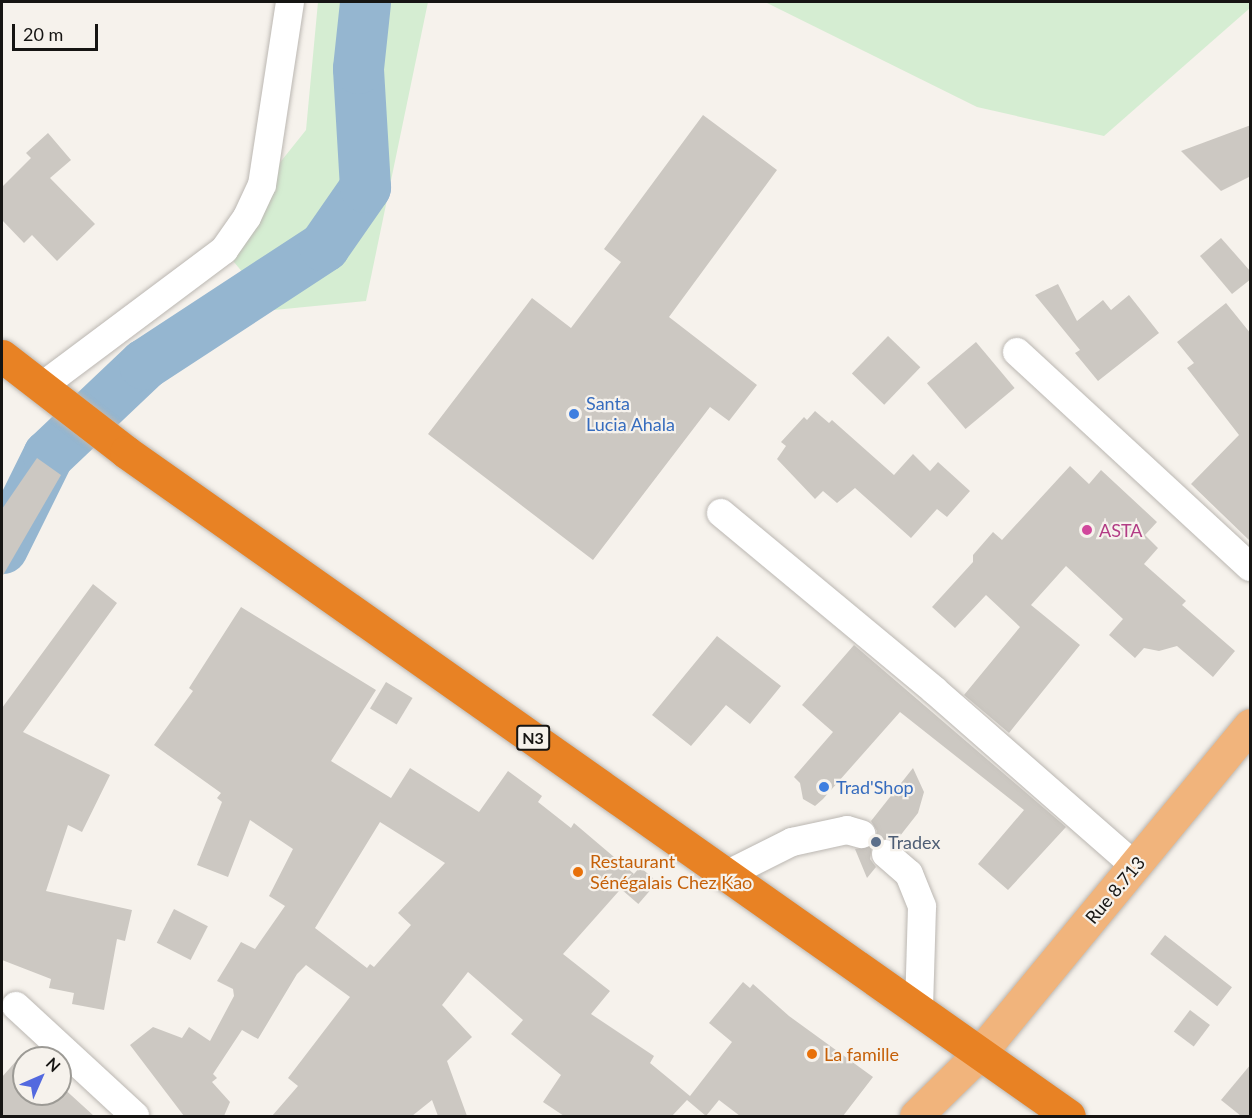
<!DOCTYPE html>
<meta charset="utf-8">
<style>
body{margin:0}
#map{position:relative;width:1252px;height:1118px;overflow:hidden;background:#f6f2ec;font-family:Lato,sans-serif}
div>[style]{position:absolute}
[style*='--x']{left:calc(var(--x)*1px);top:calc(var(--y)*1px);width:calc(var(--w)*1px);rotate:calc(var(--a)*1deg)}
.green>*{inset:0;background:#d5edd2}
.river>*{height:51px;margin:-25.5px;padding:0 25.5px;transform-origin:25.5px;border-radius:25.5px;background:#95b6d0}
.building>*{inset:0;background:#ccc8c2;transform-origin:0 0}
.roads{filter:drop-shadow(0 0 2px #bbb7b2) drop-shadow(0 0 2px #bbb7b2)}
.minor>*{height:28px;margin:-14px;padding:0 14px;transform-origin:14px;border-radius:14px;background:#fff}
.major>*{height:33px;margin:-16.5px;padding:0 16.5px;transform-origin:16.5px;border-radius:16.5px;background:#f1b47c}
.highway>*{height:33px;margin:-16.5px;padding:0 16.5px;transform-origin:16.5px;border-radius:16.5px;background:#e88224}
.dots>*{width:16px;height:16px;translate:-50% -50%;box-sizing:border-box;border:3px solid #f6f2ec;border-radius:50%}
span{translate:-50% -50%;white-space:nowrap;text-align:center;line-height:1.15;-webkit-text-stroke:4.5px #f6f2ec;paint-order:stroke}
.shield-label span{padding:2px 4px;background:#f6f2ec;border:2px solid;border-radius:4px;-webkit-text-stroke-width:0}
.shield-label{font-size:16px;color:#161513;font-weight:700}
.shop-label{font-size:18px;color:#366cbe}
.left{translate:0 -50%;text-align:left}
.hotel-label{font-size:18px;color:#b23c85}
.service-label{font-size:18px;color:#4e5e75}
.food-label{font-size:18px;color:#c56008}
.street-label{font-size:18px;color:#161513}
.frame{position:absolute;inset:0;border:3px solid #161513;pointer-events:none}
.north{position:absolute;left:12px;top:1046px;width:60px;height:60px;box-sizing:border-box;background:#f6f2ec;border:2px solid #9c9a95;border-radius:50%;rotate:45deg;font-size:16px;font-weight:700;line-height:24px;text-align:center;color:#161513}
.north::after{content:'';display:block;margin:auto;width:21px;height:27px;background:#5369df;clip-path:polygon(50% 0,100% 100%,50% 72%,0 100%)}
.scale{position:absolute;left:12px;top:24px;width:86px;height:27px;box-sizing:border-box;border:3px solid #161513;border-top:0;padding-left:8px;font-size:18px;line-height:21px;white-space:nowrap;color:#161513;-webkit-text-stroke:4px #f6f2ec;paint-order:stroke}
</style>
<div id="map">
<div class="green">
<i style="clip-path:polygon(318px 2px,428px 2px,366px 301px,274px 310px,224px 250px,262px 185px,306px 130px)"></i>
<i style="clip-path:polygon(765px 2px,1250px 2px,1250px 8px,1104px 136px,977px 107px)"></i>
</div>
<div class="river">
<i style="--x:2;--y:548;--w:104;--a:-63.7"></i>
<i style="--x:48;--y:455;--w:132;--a:-43.5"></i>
<i style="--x:144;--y:364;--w:215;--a:-33.2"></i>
<i style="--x:324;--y:246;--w:72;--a:-55.2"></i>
<i style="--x:365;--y:187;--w:119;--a:-93.4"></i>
<i style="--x:358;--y:68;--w:66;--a:-83.9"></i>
</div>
<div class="building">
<i style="clip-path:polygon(703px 115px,777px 170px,669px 317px,757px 385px,729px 421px,710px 407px,593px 560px,428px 434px,532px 298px,571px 328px,621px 262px,604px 249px)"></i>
<i style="clip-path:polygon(1251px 125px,1251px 176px,1221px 191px,1181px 151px)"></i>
<i style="clip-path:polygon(48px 133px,71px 160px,50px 178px,95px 224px,57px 261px,32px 235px,24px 243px,2px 220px,2px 187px,31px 158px,26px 153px)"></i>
<i style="clip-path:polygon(1221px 238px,1251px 272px,1251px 279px,1232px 294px,1200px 256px)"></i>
<i style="clip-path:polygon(1058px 284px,1077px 321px,1103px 300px,1111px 310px,1129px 295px,1159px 333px,1098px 381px,1075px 353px,1080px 350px,1035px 295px)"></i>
<i style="clip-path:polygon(1226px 303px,1251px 334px,1251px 542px,1191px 484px,1239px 435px,1187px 368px,1194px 363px,1177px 342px)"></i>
<i style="left:888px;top:336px;width:45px;height:52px;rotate:44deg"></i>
<i style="left:976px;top:342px;width:60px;height:64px;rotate:50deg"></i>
<i style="clip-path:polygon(815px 411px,829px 423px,832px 420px,894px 475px,913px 454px,930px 471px,938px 462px,970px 491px,947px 517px,937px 509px,911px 538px,855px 488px,837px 503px,823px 491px,815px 499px,777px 459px,786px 446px,781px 442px,804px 417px,807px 420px)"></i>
<i style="clip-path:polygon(37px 458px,61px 475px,2px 577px,2px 509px)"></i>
<i style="clip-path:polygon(1070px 466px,1089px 484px,1101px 470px,1157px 522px,1145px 535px,1158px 548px,1144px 564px,1186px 601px,1182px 605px,1235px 651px,1213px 677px,1177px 646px,1159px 651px,1144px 648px,1135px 658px,1109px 635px,1123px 619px,1066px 566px,1031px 605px,1080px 645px,1009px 733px,964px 695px,1020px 627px,986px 595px,955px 628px,932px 607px,973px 562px,973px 555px,993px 532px,1002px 540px)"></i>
<i style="clip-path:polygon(93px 584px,117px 603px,23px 732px,110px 775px,82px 832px,68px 825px,46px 891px,132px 910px,125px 941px,117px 939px,104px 1010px,72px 1004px,74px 993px,49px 988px,51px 979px,2px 960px,2px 708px)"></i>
<i style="clip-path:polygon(evenodd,241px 607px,376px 690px,331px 761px,391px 798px,410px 768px,479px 812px,508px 771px,542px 796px,538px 802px,571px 828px,574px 823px,634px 874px,563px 954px,610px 991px,591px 1014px,654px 1056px,650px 1063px,690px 1096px,732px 1042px,709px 1023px,743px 982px,750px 988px,753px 984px,789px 1016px,873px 1077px,843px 1116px,740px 1116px,719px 1100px,706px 1116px,687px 1100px,672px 1116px,564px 1116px,543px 1102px,561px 1075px,511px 1034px,523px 1020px,468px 972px,442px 1005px,472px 1037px,447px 1061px,467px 1116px,438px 1116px,432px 1100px,412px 1116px,272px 1116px,298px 1086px,288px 1078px,350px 997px,306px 965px,297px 974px,258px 1039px,242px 1030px,213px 1074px,217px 1078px,212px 1082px,230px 1102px,224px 1116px,184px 1116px,130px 1045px,153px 1027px,182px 1038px,189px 1027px,210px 1041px,234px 996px,233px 989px,217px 981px,241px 942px,255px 949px,285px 906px,269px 896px,293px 849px,250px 820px,228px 877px,197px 865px,222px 802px,217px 798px,221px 793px,154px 745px,193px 691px,189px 688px,241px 607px,380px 822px,445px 863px,398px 913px,411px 925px,374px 967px,370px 964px,367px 968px,315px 928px,380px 822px)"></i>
<i style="clip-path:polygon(717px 636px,781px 686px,750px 724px,726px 705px,691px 746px,652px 715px)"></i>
<i style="clip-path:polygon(854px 645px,1066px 827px,1008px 890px,978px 864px,1024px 810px,900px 712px,823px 799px,815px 806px,803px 799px,800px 783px,794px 777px,833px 732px,802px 705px)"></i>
<i style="left:386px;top:682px;width:31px;height:31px;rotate:31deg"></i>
<i style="clip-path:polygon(913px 768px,924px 792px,918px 813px,896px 841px,889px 838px,875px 842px,877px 831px,871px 821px)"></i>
<i style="clip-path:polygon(872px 846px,870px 859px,876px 867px,867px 878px,855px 849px)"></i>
<i style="left:640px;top:867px;width:23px;height:29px;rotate:41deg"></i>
<i style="left:174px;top:909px;width:38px;height:38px;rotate:27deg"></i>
<i style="left:1165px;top:935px;width:85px;height:24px;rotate:38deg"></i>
<i style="left:1190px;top:1010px;width:25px;height:27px;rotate:37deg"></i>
<i style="clip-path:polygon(24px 1052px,30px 1058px,24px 1058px,24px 1094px,60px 1094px,60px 1085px,94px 1116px,2px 1116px,2px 1077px)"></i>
<i style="clip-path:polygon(1251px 1064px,1251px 1116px,1241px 1116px,1221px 1100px)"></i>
</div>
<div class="roads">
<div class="minor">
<i style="--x:1017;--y:352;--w:317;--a:42.7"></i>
<i style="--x:41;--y:387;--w:229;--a:-36.8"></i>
<i style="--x:224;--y:250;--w:40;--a:-55.1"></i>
<i style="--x:247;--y:217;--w:35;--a:-65"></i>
<i style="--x:262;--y:185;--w:185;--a:-81.3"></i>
<i style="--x:721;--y:513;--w:277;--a:39.7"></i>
<i style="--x:934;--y:690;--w:267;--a:41.2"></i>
<i style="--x:886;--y:854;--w:30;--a:41"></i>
<i style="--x:909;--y:874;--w:35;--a:68"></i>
<i style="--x:922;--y:907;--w:104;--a:91.7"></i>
<i style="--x:728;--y:874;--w:72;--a:-26.6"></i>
<i style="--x:792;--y:842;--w:56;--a:-12.3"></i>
<i style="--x:847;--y:830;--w:15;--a:16"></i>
<i style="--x:16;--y:1006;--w:162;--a:42.7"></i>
</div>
<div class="major">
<i style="--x:916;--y:1116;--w:88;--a:-44.5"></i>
<i style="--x:979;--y:1054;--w:426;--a:-50.5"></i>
</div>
<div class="highway">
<i style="--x:2;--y:356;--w:157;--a:37.7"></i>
<i style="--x:126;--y:452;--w:1153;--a:35.15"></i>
</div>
</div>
<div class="dots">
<i style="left:574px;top:414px;background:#3f7fe0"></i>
<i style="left:1087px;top:530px;background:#d1479c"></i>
<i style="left:824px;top:787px;background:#3f7fe0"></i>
<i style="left:876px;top:842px;background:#5c6f8a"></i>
<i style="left:578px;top:872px;background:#e8710a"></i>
<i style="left:812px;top:1054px;background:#e8710a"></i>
</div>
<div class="shield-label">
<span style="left:533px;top:738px">N3</span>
</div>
<div class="shop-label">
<span class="left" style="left:586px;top:414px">Santa<br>Lucia Ahala</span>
<span class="left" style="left:836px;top:787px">Trad'Shop</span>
</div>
<div class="hotel-label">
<span class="left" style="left:1099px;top:530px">ASTA</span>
</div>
<div class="service-label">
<span class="left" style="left:888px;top:842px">Tradex</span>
</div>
<div class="food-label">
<span class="left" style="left:590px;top:872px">Restaurant<br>Sénégalais Chez Kao</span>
<span class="left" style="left:824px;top:1054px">La famille</span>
</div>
<div class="street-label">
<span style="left:1115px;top:890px;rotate:-50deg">Rue 8.713</span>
</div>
<div class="frame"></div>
<div class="north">N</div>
<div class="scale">20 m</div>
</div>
